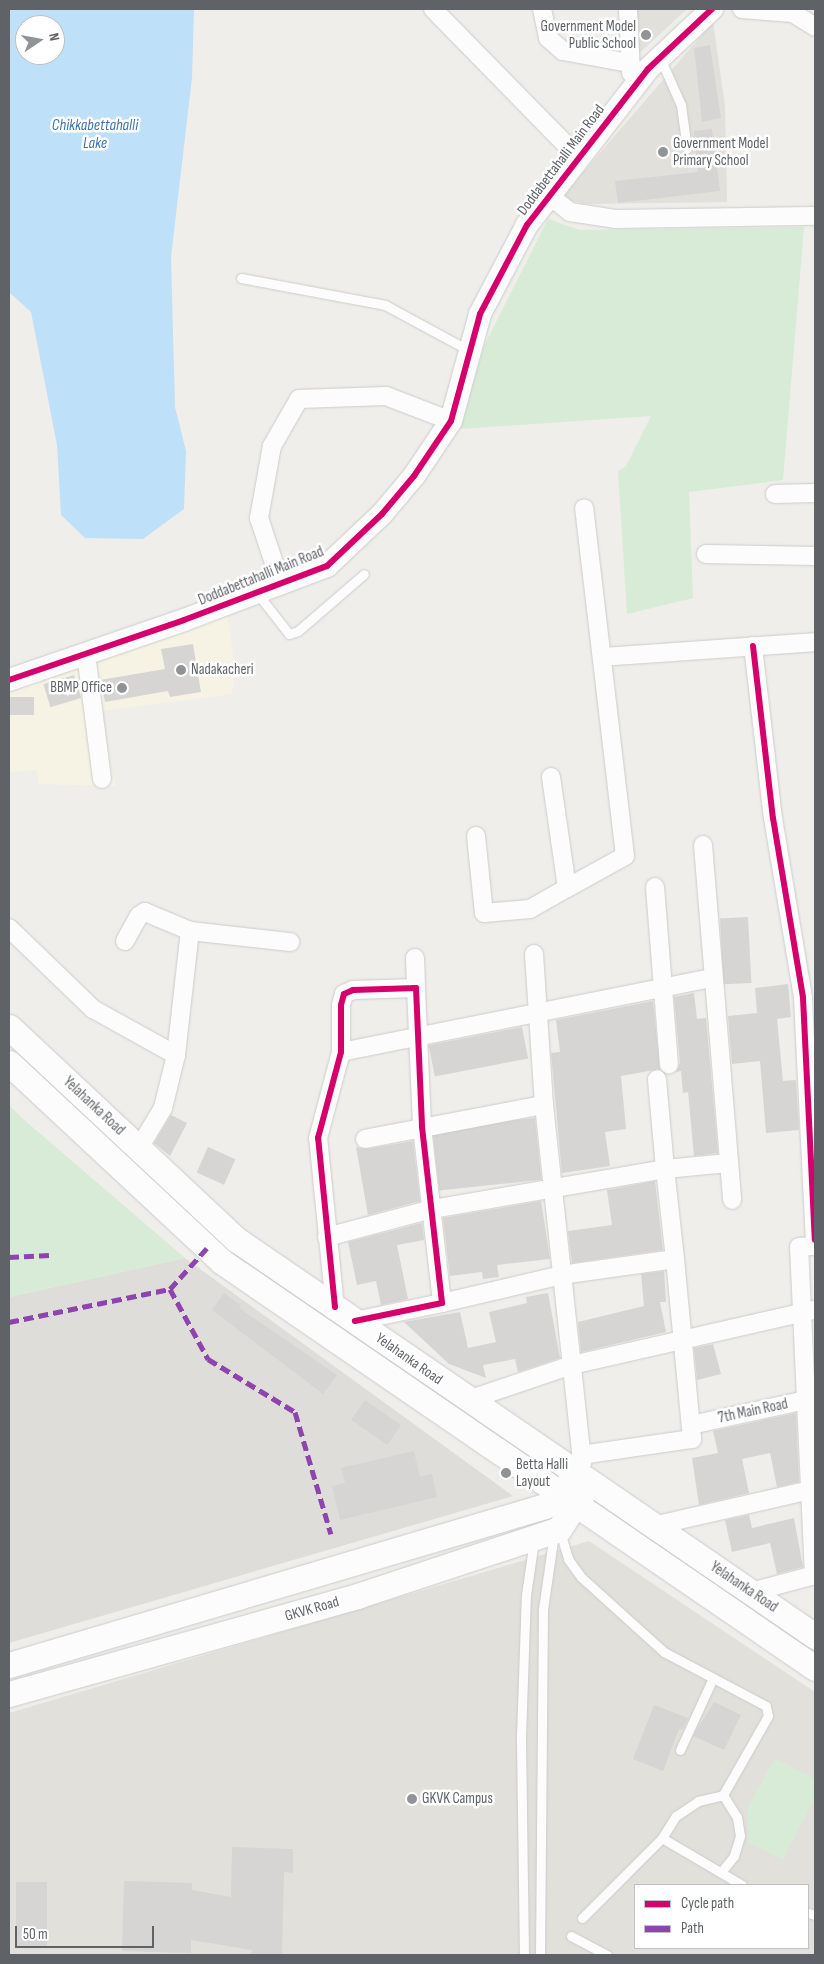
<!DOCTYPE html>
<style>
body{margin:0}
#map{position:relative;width:824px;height:1964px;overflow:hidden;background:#efeeea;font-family:"Sofia Sans Condensed",sans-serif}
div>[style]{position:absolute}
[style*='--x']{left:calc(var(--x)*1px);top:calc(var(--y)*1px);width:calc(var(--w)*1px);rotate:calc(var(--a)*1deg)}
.commercial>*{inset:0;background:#f7f3e4}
.industrial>*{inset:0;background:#dfddda}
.education>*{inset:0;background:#e2e0da}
.green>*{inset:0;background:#d8ebd6}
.water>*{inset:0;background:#bfe0f9}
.building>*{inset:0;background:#d6d5d3;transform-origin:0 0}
.roads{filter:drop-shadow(0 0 1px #cbcccc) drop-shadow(0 0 1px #cbcccc)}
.service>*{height:9px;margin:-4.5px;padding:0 4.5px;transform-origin:4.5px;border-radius:4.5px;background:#fdfcfc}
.minor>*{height:18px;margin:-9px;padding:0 9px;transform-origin:9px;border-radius:9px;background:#fdfcfc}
.tertiary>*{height:22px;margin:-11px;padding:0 11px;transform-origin:11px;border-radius:11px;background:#fdfcfc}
.secondary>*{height:25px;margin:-12.5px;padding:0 12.5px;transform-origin:12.5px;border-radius:12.5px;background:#fdfcfc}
.quiet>*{height:5px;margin-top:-2.5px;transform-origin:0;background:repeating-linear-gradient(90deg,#8e44ad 0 10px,transparent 0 15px)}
.cycleway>*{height:6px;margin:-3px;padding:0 3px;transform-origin:3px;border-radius:3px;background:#d6006c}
.dots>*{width:14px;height:14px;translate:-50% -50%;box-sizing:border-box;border:2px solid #fff;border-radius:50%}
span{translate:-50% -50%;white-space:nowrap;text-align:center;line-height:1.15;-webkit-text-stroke:5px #fff;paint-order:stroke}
.poi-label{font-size:15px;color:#5f6368}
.right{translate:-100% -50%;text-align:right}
.left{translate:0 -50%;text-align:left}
.street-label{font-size:15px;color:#5f6368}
.water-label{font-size:16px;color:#4174aa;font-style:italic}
.frame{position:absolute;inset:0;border:10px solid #5f6368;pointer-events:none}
.legend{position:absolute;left:634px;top:1884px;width:175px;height:65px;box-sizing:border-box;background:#fff;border:1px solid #bfc1c3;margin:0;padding:6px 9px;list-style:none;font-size:15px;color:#5f6368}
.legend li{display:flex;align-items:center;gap:10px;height:25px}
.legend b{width:25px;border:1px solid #bfc1c3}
.north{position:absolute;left:15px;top:15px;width:50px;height:50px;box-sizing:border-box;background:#fff;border:1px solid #bfc1c3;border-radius:50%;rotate:78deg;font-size:14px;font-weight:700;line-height:20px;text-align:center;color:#5f6368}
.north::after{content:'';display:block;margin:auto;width:18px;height:22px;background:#919496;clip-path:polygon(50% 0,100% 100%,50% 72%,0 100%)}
.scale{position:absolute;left:15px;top:1926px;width:139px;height:22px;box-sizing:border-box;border:2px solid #5f6368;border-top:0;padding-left:6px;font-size:15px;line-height:18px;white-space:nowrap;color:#5f6368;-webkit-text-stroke:4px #fff;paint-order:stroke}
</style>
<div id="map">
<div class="commercial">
<i style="clip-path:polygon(227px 614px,235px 669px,232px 694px,101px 711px,115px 786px,39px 784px,37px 770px,9px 772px,9px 687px)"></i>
</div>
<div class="industrial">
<i style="clip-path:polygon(185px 1258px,513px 1496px,9px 1643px,9px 1297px)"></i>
</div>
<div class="education">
<i style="clip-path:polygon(633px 9px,687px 9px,632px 60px)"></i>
<i style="clip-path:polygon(713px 22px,725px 106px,727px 202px,586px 204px,561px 198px)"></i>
<i style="clip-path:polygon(evenodd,589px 1541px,815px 1692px,815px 1955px,9px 1955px,9px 1713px,589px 1541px,635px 1885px,808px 1885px,808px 1948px,635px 1948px,635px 1885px)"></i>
</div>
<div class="green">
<i style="clip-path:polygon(548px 219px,580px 230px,804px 227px,783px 480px,689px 492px,693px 598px,627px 614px,618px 471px,626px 466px,651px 416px,459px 429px,484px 346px)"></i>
<i style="clip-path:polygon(9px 1105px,22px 1118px,185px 1258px,9px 1297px)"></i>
<i style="clip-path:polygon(775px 1758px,815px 1779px,815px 1798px,783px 1859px,748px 1843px,748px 1807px)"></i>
</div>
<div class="water">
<i style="clip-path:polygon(evenodd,9px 9px,194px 9px,192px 78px,171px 257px,175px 407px,186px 451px,184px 509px,143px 539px,85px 538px,61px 515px,57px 445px,31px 312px,9px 292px,9px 9px,25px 25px,55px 25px,55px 55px,25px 55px,25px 25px)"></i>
</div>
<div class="building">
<i style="clip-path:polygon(710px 45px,721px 118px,702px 122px,694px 48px)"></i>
<i style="clip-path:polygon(712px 129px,720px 191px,618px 203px,615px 181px,698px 172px,694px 131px)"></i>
<i style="clip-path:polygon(193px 644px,201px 692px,170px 697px,168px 691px,105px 702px,100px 680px,165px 669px,161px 649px)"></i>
<i style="left:74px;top:675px;width:24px;height:32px;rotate:73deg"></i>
<i style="left:34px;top:697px;width:18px;height:25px;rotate:90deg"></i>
<i style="left:748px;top:917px;width:66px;height:28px;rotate:87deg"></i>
<i style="clip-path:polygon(788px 984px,791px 1017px,777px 1019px,783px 1081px,796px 1080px,799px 1130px,766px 1133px,760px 1061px,732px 1064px,728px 1016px,757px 1013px,755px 988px)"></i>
<i style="clip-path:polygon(694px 993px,697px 1019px,706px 1018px,718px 1153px,694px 1156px,688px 1092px,683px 1093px,681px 1071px,676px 1072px,680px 1063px,674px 997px)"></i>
<i style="clip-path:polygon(653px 1001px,660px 1069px,621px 1076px,626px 1129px,605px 1132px,610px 1166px,562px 1173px,551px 1053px,560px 1052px,556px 1020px)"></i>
<i style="left:522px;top:1027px;width:32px;height:95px;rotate:79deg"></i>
<i style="clip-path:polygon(171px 1115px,187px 1123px,170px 1156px,154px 1143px)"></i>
<i style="left:535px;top:1118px;width:62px;height:103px;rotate:84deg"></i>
<i style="clip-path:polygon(413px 1141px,420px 1201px,368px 1215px,356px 1147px,367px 1149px)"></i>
<i style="left:208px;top:1147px;width:30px;height:28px;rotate:24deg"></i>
<i style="clip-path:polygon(655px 1181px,663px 1250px,572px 1263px,568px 1231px,612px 1225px,607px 1190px)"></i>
<i style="clip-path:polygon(541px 1201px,550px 1259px,497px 1265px,499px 1277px,483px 1279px,482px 1272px,450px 1276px,443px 1218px)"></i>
<i style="clip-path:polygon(422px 1223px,424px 1240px,397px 1245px,408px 1299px,381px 1305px,376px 1281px,357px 1285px,348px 1242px)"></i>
<i style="clip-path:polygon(664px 1271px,666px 1302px,660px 1302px,666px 1332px,581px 1352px,578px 1322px,644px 1306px,641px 1274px)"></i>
<i style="clip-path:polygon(224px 1293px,241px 1305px,239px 1308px,337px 1375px,323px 1394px,212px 1310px)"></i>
<i style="clip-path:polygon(548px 1293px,560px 1358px,518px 1372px,515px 1359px,483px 1365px,486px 1378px,449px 1364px,404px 1322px,460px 1312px,468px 1348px,496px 1342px,489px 1312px,527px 1303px,526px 1297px)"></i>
<i style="clip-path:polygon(713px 1344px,721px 1374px,697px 1380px,694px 1348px)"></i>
<i style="left:365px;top:1400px;width:44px;height:24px;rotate:35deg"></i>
<i style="clip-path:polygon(796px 1413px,799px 1482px,777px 1487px,770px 1453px,742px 1459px,749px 1493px,699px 1505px,692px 1458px,718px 1453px,713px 1431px)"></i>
<i style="clip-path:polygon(414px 1451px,420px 1477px,432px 1474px,437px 1497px,340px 1520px,332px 1486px,345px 1483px,341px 1468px)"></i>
<i style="clip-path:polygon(749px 1515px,752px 1528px,794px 1518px,803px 1567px,777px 1574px,770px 1543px,732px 1552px,725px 1520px)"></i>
<i style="clip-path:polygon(714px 1702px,741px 1715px,724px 1750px,693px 1736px)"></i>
<i style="clip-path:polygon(654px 1705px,688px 1718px,682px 1730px,679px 1729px,663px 1771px,633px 1759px)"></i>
<i style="clip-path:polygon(232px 1847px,293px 1849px,293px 1873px,284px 1872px,282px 1955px,251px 1954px,252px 1950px,191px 1940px,191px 1953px,122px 1951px,124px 1881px,192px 1883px,192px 1890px,231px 1897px)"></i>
<i style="left:16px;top:1882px;width:31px;height:66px"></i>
</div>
<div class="roads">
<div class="service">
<i style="--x:660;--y:58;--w:51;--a:65.9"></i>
<i style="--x:681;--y:105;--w:44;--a:82.2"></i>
<i style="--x:241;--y:278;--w:147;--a:10.6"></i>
<i style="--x:385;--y:305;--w:97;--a:28.4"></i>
<i style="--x:257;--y:593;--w:52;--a:52"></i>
<i style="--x:289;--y:634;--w:9;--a:-18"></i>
<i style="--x:298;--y:631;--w:87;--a:-40.8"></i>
<i style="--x:560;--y:1532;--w:28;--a:73"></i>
<i style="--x:568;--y:1559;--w:22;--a:54"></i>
<i style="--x:581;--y:1577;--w:112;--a:42.1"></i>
<i style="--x:664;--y:1652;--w:115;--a:27.9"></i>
<i style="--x:766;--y:1706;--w:10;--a:79"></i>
<i style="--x:768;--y:1716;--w:91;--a:119.7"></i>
<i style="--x:680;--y:1750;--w:79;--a:-65.4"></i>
<i style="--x:662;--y:1838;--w:93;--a:30.4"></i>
<i style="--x:808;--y:1913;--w:7;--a:16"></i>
<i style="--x:582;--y:1918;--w:113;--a:-45"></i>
<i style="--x:662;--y:1838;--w:26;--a:-58"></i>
<i style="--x:676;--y:1816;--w:27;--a:-34"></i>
<i style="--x:698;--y:1801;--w:26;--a:-13"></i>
<i style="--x:723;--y:1795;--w:26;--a:58"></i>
<i style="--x:737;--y:1817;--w:19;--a:81"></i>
<i style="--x:740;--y:1836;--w:21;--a:107"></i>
<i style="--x:734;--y:1856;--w:21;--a:129"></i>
<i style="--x:571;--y:1936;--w:41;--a:27.8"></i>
<i style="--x:524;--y:1955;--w:219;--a:-90.8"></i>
<i style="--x:521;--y:1736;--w:141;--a:-88"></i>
<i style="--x:526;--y:1595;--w:56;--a:-81.7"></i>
<i style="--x:540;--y:1955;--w:346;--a:-89.5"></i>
<i style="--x:543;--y:1609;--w:76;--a:-81.7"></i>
</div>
<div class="minor">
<i style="--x:433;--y:9;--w:207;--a:45.6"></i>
<i style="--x:542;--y:9;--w:30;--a:78"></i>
<i style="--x:548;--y:38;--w:20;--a:41"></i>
<i style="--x:563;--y:51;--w:68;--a:10.2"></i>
<i style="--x:628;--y:9;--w:64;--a:87.3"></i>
<i style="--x:742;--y:9;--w:51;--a:4.5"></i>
<i style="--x:793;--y:13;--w:26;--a:32"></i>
<i style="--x:549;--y:195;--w:27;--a:39"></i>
<i style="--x:570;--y:212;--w:47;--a:8.7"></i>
<i style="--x:616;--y:219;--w:199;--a:-0.9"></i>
<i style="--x:775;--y:494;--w:40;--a:-1.4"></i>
<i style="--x:706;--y:554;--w:109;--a:1.1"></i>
<i style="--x:281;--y:584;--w:70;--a:-108.4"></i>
<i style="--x:259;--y:518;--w:73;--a:-79.8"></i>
<i style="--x:272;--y:446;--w:54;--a:-60.1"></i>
<i style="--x:299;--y:399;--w:87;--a:-2"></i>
<i style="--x:386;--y:396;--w:70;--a:21"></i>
<i style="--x:753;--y:646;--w:173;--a:83.4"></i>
<i style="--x:773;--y:818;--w:182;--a:80.5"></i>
<i style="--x:803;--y:998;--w:242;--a:87.2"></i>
<i style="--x:86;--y:654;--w:126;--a:82.7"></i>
<i style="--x:602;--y:657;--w:214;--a:-4"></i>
<i style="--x:551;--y:777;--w:112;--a:81.8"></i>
<i style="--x:567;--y:888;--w:66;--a:-28.9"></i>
<i style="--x:625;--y:856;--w:350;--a:-96.7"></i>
<i style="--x:476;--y:836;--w:77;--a:84.1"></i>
<i style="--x:484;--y:913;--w:46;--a:-5"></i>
<i style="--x:530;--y:909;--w:43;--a:-29.6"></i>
<i style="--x:703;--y:845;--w:356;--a:85.3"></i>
<i style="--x:655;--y:887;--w:178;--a:85.5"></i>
<i style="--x:9;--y:928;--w:117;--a:44"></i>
<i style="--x:93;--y:1009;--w:95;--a:29"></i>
<i style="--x:125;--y:941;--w:29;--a:-61"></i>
<i style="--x:139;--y:916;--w:7;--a:-34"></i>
<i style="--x:145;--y:912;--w:49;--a:22.9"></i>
<i style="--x:534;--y:954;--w:151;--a:86.2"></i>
<i style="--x:544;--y:1105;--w:360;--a:83.9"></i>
<i style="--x:415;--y:958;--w:30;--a:88"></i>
<i style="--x:341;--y:1052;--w:379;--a:-11.3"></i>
<i style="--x:365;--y:1139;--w:182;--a:-10.8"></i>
<i style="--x:139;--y:1148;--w:47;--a:-59"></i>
<i style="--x:163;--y:1108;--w:55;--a:-76.2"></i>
<i style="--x:176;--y:1055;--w:125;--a:-83.6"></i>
<i style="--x:190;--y:931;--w:101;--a:6.3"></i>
<i style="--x:327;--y:1237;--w:109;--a:-14.9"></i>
<i style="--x:432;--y:1209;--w:236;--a:-9.7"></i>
<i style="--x:665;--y:1169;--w:90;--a:-95.1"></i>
<i style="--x:675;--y:1259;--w:91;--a:-96.3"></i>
<i style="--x:665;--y:1169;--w:64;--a:-5.4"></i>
<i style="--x:442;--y:1303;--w:122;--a:-13.2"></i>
<i style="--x:561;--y:1275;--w:115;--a:-8"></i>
<i style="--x:675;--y:1259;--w:181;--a:84.6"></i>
<i style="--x:692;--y:1439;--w:112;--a:171.8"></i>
<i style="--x:335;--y:1307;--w:170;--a:-95.7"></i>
<i style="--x:318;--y:1138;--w:89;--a:-75"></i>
<i style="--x:341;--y:1052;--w:47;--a:-90"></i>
<i style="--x:341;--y:1005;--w:11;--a:-75"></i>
<i style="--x:344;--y:994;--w:10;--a:-24"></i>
<i style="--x:353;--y:990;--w:63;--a:-1.8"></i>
<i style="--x:416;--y:988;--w:139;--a:87.5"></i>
<i style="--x:422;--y:1127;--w:177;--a:83.5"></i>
<i style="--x:442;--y:1303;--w:89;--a:168.3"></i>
<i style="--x:468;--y:1400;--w:110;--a:-18.6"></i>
<i style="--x:572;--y:1365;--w:249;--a:-12.8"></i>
<i style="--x:691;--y:1425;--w:127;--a:-12.3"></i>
<i style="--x:653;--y:1526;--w:166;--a:-12.9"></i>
<i style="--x:814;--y:1576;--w:329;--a:-92.6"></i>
<i style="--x:799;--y:1247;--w:16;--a:-4"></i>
<i style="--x:751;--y:1592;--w:66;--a:-14.9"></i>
</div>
<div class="tertiary">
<i style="--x:9;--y:680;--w:185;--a:-18.9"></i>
<i style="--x:184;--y:620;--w:153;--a:-20.7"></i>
<i style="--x:327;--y:566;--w:76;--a:-43.4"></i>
<i style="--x:382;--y:514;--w:50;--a:-49.9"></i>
<i style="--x:414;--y:476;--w:66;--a:-56.1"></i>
<i style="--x:451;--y:421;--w:111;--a:-74.8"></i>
<i style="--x:480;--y:314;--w:101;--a:-62.2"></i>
<i style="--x:527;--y:225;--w:197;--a:-52.2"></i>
<i style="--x:648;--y:69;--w:88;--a:-43.2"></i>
</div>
<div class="secondary">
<i style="--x:9;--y:1027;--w:312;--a:43.1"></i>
<i style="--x:237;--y:1240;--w:701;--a:34.42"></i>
<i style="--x:9;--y:1063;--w:290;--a:43"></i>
<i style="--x:221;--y:1261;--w:720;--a:34.42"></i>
<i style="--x:9;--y:1665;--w:559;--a:-16.52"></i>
<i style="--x:545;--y:1506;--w:20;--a:-33"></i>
<i style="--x:562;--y:1495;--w:16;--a:-60"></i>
<i style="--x:9;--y:1694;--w:362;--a:-15.7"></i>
<i style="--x:357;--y:1596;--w:213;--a:-18.3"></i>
<i style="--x:559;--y:1529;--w:45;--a:-56.7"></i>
</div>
</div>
<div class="quiet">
<i style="--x:9;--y:1257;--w:41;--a:-2.8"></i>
<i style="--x:170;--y:1289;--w:80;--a:61.5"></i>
<i style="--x:208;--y:1359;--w:102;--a:31.3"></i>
<i style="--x:295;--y:1412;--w:127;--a:73.6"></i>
<i style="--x:9;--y:1322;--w:164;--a:-11.6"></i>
<i style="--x:170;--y:1289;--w:55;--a:-47.9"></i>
</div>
<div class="cycleway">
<i style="--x:753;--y:646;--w:173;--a:83.4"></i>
<i style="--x:773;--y:818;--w:182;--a:80.5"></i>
<i style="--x:803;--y:998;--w:242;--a:87.2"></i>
<i style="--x:9;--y:680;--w:185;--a:-18.9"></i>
<i style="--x:184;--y:620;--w:153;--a:-20.7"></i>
<i style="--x:327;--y:566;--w:76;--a:-43.4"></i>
<i style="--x:382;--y:514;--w:50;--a:-49.9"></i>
<i style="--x:414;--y:476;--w:66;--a:-56.1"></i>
<i style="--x:451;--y:421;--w:111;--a:-74.8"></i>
<i style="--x:480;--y:314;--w:101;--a:-62.2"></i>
<i style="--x:527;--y:225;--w:197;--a:-52.2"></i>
<i style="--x:648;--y:69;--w:88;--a:-43.2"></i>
<i style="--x:335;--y:1307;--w:170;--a:-95.7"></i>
<i style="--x:318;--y:1138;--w:89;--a:-75"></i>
<i style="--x:341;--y:1052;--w:47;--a:-90"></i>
<i style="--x:341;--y:1005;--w:11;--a:-75"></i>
<i style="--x:344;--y:994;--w:10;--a:-24"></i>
<i style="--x:353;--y:990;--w:63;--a:-1.8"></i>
<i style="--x:416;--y:988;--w:139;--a:87.5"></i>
<i style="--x:422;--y:1127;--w:177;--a:83.5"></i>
<i style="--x:442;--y:1303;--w:89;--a:168.3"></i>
</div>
<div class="dots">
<i style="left:646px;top:35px;background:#919496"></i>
<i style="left:663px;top:152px;background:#919496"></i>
<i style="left:181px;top:670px;background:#919496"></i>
<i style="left:122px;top:688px;background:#919496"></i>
<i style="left:506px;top:1473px;background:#919496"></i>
<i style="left:412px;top:1799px;background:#919496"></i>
</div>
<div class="poi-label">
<span class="right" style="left:636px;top:35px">Government Model<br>Public School</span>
<span class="left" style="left:673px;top:152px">Government Model<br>Primary School</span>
<span class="left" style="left:191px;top:670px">Nadakacheri</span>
<span class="right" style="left:112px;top:688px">BBMP Office</span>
<span class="left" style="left:516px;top:1473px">Betta Halli<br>Layout</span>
<span class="left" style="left:422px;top:1799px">GKVK Campus</span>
</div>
<div class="street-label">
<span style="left:561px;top:160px;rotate:-53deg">Doddabettahalli Main Road</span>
<span style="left:261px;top:576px;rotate:-22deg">Doddabettahalli Main Road</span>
<span style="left:94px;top:1106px;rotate:43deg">Yelahanka Road</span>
<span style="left:409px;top:1359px;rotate:35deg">Yelahanka Road</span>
<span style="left:753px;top:1411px;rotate:-12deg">7th Main Road</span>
<span style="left:744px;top:1587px;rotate:34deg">Yelahanka Road</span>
<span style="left:312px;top:1609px;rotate:-16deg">GKVK Road</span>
</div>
<div class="water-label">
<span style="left:95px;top:135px">Chikkabettahalli<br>Lake</span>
</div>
<div class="frame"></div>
<ul class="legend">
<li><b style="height:6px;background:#d6006c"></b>Cycle path</li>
<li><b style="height:6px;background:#8e44ad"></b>Path</li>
</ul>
<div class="north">N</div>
<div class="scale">50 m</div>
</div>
